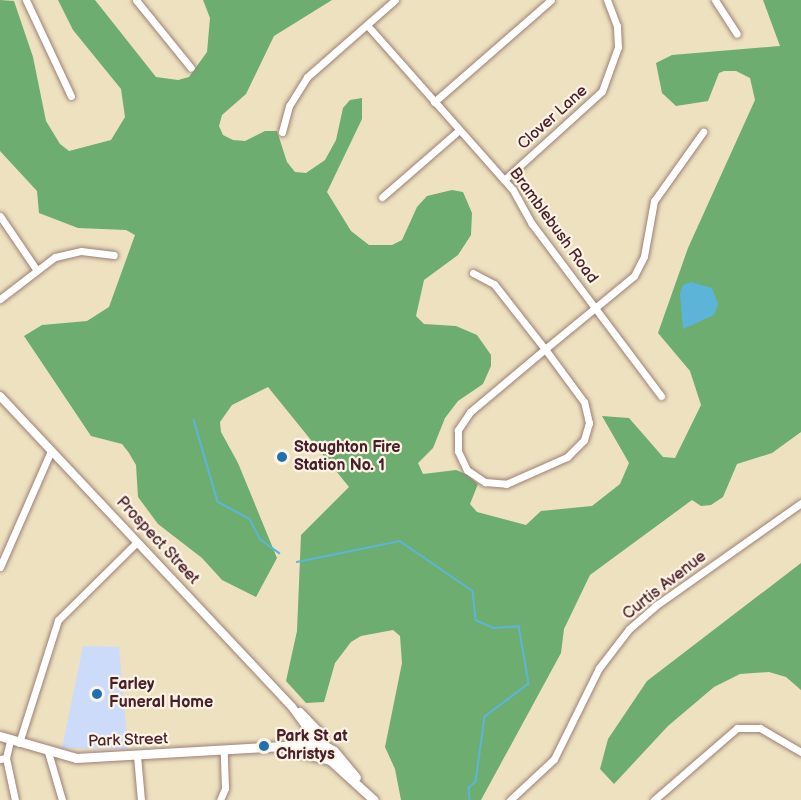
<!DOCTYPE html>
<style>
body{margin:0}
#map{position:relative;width:801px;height:800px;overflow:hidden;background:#eee1c0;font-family:"Balsamiq Sans",sans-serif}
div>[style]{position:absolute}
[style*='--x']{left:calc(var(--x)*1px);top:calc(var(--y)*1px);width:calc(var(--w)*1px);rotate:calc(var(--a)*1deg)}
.built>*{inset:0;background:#cddbfa}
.forest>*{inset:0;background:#6dad70}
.water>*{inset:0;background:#5cb5d9}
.stream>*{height:1.5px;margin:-0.75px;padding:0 0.75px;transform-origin:0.75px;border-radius:0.75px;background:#5cb5d9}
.roads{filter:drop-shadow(0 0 2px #9c8076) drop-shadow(0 0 2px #9c8076)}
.minor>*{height:7px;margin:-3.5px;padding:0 3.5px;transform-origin:3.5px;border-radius:3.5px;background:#fff}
.tertiary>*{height:8px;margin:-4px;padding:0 4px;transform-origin:4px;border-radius:4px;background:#fff}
.secondary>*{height:9px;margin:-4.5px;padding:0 4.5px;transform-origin:4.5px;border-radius:4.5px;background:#fff}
.dots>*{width:16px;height:16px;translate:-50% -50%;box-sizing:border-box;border:3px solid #fcf5e5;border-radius:50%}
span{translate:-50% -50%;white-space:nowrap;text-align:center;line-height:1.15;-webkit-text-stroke:4.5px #fcf5e5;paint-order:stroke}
.street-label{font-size:16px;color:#4a1f2b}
.poi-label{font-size:16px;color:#4a1f2b;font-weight:700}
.left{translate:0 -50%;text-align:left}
</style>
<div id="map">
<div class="built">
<i style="clip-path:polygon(83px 646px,119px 647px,128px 749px,62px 748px)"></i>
</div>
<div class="forest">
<i style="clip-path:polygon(0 0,14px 1px,33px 57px,46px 121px,60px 144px,69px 151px,111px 140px,125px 117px,121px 89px,73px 30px,58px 0,95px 0,156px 77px,178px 80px,189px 77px,207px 52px,210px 18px,203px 0,332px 0,274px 36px,246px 94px,222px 115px,219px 126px,223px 135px,233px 140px,245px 141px,265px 131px,277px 131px,287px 162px,295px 172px,306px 173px,325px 160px,336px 140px,343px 108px,350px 100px,362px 98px,362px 119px,327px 192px,351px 231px,369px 245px,392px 245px,402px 240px,417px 207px,427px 196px,452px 190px,463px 192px,472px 213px,471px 235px,458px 255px,424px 280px,416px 316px,424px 324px,456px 326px,477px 335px,491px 355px,491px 366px,483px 384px,458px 401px,445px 418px,433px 448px,418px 463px,423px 474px,456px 470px,466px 474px,478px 484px,470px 504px,477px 512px,526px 525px,541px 511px,592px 506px,620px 484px,629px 463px,602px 416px,629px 418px,663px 457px,675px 458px,701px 405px,690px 371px,658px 333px,688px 248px,755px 100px,750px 78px,736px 71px,724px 71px,719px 73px,708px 101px,676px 106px,662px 93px,656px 63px,672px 55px,780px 46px,763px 0,801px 0,801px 432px,772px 453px,737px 464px,723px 497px,711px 505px,701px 506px,692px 500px,590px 575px,564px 629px,561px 653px,481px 800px,401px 800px,395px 769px,385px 747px,402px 663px,400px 636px,393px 630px,361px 636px,351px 642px,335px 663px,324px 702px,306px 703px,286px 681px,297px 631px,301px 535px,349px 487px,268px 387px,232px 405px,220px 422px,221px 432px,238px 463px,277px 558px,256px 597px,222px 580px,202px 558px,158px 524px,138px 497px,136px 465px,129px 453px,122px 444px,91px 436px,24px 336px,42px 325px,87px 321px,109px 307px,135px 235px,126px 230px,78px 228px,39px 213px,37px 191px,0 151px)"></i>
<i style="clip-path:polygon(801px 563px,801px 690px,786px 677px,769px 672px,740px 674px,714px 687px,668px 726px,614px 784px,600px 769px,608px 739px,647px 681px)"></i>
</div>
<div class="water">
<i style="clip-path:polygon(691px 282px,712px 288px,718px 304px,714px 315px,683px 329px,680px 294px,683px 285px)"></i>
</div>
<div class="stream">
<i style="--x:194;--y:420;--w:85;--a:73.7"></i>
<i style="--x:218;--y:502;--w:36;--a:28"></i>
<i style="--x:250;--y:519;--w:22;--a:63"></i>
<i style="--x:260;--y:539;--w:24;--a:36"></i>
<i style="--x:297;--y:562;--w:105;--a:-11.5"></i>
<i style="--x:400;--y:541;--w:88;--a:34.4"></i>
<i style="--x:473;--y:591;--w:29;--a:84"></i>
<i style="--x:476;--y:620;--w:19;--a:25"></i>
<i style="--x:493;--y:628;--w:26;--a:-4"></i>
<i style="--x:519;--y:626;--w:59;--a:80.2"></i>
<i style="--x:529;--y:684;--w:55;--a:143.1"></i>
<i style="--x:485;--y:717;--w:66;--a:97.9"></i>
<i style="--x:476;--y:782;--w:9;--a:139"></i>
<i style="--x:469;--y:788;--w:12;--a:85"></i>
</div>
<div class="roads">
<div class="minor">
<i style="--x:26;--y:0;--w:106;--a:64.9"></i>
<i style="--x:136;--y:0;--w:87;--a:51"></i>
<i style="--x:715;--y:0;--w:40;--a:57.1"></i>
<i style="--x:367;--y:25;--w:220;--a:48.5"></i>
<i style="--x:513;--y:190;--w:39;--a:61"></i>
<i style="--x:532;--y:224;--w:215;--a:53.1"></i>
<i style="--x:434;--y:102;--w:155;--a:-41.1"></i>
<i style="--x:282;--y:132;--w:27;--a:-75"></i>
<i style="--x:289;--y:106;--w:34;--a:-58"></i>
<i style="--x:307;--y:77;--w:117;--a:-41.2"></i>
<i style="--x:504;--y:180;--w:132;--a:-42.2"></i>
<i style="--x:602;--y:91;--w:47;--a:-70"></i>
<i style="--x:618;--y:47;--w:21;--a:-93"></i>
<i style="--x:617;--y:26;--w:28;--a:-111"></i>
<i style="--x:382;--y:197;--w:102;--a:-41"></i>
<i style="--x:0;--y:216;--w:64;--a:55.8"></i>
<i style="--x:473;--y:273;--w:24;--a:28"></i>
<i style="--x:494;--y:284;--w:83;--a:51.9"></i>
<i style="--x:545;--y:349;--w:98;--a:140"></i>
<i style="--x:470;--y:412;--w:22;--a:124"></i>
<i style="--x:458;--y:430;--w:21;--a:90"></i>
<i style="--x:458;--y:451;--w:21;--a:65"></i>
<i style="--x:467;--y:470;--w:22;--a:34"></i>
<i style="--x:485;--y:482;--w:21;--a:5"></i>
<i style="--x:506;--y:484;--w:67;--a:-23.9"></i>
<i style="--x:567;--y:457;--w:24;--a:-45"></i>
<i style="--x:584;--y:440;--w:18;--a:-74"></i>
<i style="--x:589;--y:423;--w:22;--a:-103"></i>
<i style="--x:584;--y:402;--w:66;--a:-126.3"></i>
<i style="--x:545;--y:349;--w:115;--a:-39.4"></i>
<i style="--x:634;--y:276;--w:22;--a:-63"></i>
<i style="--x:644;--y:256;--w:56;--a:-79.7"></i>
<i style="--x:654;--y:201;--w:85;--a:-54.6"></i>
<i style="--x:0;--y:299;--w:69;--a:-37.4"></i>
<i style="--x:55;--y:257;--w:27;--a:-13"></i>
<i style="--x:81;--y:251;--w:33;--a:7"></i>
<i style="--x:0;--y:567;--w:127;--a:-66.3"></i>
<i style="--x:19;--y:743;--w:129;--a:-72.4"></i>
<i style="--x:58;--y:620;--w:111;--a:-44.6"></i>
<i style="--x:48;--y:752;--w:50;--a:73.7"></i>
<i style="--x:137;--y:756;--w:44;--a:84.8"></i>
<i style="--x:6;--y:758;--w:43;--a:77.9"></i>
<i style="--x:0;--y:759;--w:6;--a:-9"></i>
<i style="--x:6;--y:758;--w:18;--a:-77"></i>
<i style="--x:220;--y:800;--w:13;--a:-67"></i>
<i style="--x:225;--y:788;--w:37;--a:-92"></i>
<i style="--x:510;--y:800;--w:60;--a:-43"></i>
<i style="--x:554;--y:759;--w:102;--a:-63.7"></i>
<i style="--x:599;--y:668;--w:49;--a:-52.4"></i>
<i style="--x:629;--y:629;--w:35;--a:-41"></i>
<i style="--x:655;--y:606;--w:179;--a:-35.2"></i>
<i style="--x:654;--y:800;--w:110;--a:-40.9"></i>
<i style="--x:737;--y:728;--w:23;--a:0"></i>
<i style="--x:760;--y:728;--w:48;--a:30.3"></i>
</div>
<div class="tertiary">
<i style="--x:0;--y:396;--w:427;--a:46.8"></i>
<i style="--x:292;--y:707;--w:41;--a:54"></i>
<i style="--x:300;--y:712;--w:32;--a:46"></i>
<i style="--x:322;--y:735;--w:9;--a:90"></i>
</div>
<div class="secondary">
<i style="--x:0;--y:736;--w:79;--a:16.1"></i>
<i style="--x:76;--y:758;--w:246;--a:-3.3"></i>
<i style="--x:318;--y:742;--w:18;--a:29"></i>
<i style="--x:334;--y:751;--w:34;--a:50"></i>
<i style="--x:290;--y:750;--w:41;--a:14"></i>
<i style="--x:330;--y:760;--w:59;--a:42.3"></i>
</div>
</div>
<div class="dots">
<i style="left:282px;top:457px;background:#1f6fb2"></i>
<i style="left:97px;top:694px;background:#1f6fb2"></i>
<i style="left:264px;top:746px;background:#1f6fb2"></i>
</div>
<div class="street-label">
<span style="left:553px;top:118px;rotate:-42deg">Clover Lane</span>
<span style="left:553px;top:226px;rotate:54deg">Bramblebush Road</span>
<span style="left:157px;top:541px;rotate:47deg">Prospect Street</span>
<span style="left:665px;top:586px;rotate:-38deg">Curtis Avenue</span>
<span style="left:128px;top:741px;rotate:-2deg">Park Street</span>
</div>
<div class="poi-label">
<span class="left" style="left:294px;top:457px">Stoughton Fire<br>Station No. 1</span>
<span class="left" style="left:109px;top:694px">Farley<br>Funeral Home</span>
<span class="left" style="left:276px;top:746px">Park St at<br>Christys</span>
</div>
</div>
